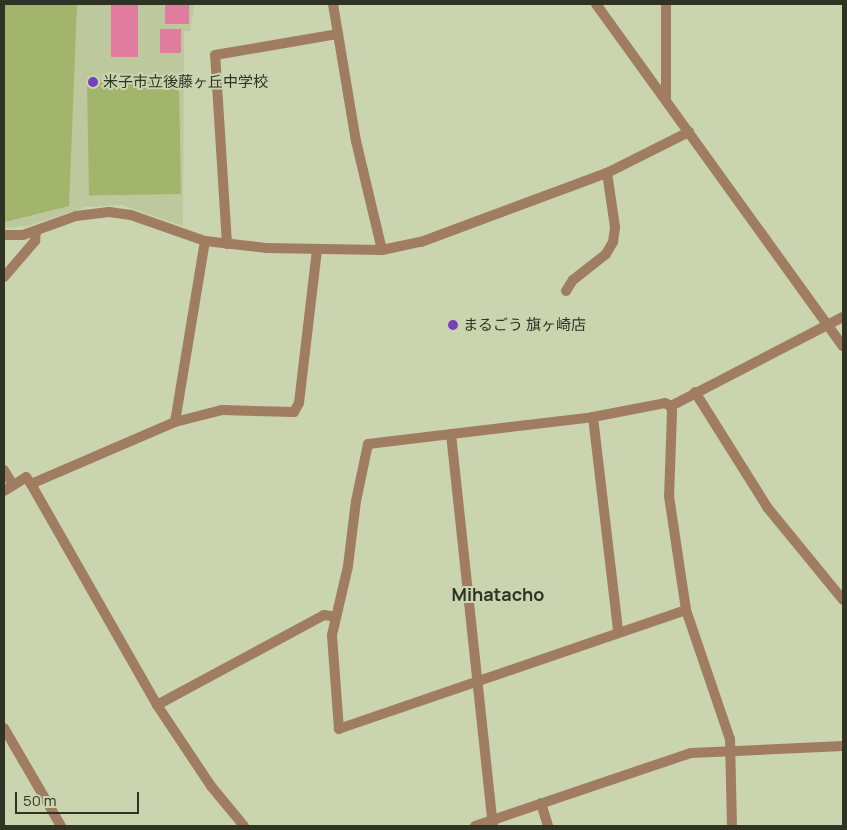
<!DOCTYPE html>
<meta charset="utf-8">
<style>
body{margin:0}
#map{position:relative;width:847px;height:830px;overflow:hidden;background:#cad4af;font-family:Manrope,"Noto Sans JP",sans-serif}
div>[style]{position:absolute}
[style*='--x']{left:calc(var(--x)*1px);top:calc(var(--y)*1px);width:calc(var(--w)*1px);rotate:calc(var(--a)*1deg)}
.built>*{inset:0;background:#bdc89d}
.green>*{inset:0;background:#a3b46d;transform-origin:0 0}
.building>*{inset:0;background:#e27c9e;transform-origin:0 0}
.minor>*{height:10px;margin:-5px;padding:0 5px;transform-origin:5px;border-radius:5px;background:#a07d61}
.dots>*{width:14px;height:14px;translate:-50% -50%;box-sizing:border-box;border:2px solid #cad4af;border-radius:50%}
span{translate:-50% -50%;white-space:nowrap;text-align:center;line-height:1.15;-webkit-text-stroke:4px #cad4af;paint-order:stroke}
.poi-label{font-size:15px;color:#2f3324}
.left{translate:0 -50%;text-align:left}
.quarter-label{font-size:18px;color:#2f3324;font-weight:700}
.frame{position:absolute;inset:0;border:5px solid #2f3324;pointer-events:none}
.scale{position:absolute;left:15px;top:792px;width:124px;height:22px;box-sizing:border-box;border:2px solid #2f3324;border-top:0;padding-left:6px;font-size:15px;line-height:18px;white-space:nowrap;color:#2f3324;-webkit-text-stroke:4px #cad4af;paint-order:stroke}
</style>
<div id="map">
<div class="built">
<i style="clip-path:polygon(4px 4px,194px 4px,190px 31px,184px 31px,183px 226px,122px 205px,86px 207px,28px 226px,4px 228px)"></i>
</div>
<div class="green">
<i style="clip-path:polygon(4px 4px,77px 4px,69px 206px,5px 222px)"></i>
<i style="left:179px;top:81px;width:113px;height:92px;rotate:89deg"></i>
</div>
<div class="building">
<i style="left:111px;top:4px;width:27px;height:53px"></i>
<i style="left:165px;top:4px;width:24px;height:20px"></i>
<i style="left:160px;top:29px;width:21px;height:24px"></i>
</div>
<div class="minor">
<i style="--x:333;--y:4;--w:139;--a:80.5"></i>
<i style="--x:356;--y:141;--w:112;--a:76.6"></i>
<i style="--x:596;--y:4;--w:422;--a:54.2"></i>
<i style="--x:666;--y:4;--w:96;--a:90"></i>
<i style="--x:4;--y:235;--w:19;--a:0"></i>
<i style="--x:23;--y:235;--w:56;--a:-19.7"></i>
<i style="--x:76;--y:216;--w:33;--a:-7"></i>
<i style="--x:109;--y:212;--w:22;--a:8"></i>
<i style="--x:131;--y:215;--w:78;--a:19.4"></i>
<i style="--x:205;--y:241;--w:61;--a:6.5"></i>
<i style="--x:266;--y:248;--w:116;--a:1"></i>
<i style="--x:382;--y:250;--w:40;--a:-12"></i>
<i style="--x:421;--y:242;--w:198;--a:-20.4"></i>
<i style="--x:607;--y:173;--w:92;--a:-26.6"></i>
<i style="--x:227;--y:244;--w:189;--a:-93.6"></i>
<i style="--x:215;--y:55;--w:125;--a:-9.7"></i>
<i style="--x:4;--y:277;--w:48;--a:-49.3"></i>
<i style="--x:35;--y:241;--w:9;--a:-84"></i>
<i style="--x:566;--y:291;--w:13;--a:-58"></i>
<i style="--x:573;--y:280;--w:42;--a:-38.2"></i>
<i style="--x:606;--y:254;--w:14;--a:-60"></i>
<i style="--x:613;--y:242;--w:15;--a:-82"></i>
<i style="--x:615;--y:227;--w:55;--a:-98.4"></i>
<i style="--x:695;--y:392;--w:136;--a:57.9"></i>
<i style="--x:767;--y:507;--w:120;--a:50.7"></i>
<i style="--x:671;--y:406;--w:194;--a:-27.4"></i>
<i style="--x:593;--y:417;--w:215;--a:83.3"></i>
<i style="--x:175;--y:422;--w:49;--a:-14.3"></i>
<i style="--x:222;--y:410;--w:72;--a:1.6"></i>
<i style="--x:294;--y:412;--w:10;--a:-61"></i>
<i style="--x:299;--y:403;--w:154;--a:-83.3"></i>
<i style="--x:451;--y:434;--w:394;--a:83.9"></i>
<i style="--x:4;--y:470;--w:17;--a:59"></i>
<i style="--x:31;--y:484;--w:157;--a:-23.3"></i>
<i style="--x:175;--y:422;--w:183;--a:-80.6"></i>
<i style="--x:4;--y:491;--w:26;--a:-32"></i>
<i style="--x:26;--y:477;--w:9;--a:54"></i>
<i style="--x:31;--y:484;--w:254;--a:60.3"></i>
<i style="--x:157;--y:705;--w:97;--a:56.3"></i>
<i style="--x:211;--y:786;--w:52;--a:50.5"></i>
<i style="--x:686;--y:610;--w:367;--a:161.1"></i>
<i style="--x:339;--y:729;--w:94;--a:-94.3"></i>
<i style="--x:332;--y:635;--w:71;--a:-76.9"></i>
<i style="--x:348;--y:566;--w:65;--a:-83"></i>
<i style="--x:356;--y:501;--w:58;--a:-78.1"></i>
<i style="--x:368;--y:444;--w:227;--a:-6.8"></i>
<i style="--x:593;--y:417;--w:73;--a:-11"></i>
<i style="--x:665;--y:403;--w:7;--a:27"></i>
<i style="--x:671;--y:406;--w:6;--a:81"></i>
<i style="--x:672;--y:412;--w:84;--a:92"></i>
<i style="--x:669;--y:496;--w:115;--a:81.5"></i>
<i style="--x:686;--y:610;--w:136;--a:71.2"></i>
<i style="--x:730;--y:739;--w:87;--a:88.7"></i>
<i style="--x:157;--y:705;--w:190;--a:-28.3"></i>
<i style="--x:324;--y:615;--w:12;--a:9"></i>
<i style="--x:4;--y:728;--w:113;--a:59.8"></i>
<i style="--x:541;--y:803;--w:24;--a:73"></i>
<i style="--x:475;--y:826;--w:228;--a:-18.7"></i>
<i style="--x:691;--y:753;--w:152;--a:-2.6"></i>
</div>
<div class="dots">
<i style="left:93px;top:82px;background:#7541b9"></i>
<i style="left:453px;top:325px;background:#7541b9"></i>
</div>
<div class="poi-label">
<span class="left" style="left:103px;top:82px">米子市立後藤ヶ丘中学校</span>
<span class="left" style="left:463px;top:325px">まるごう 旗ヶ崎店</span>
</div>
<div class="quarter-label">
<span style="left:498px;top:594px">Mihatacho</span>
</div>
<div class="frame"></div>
<div class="scale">50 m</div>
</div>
